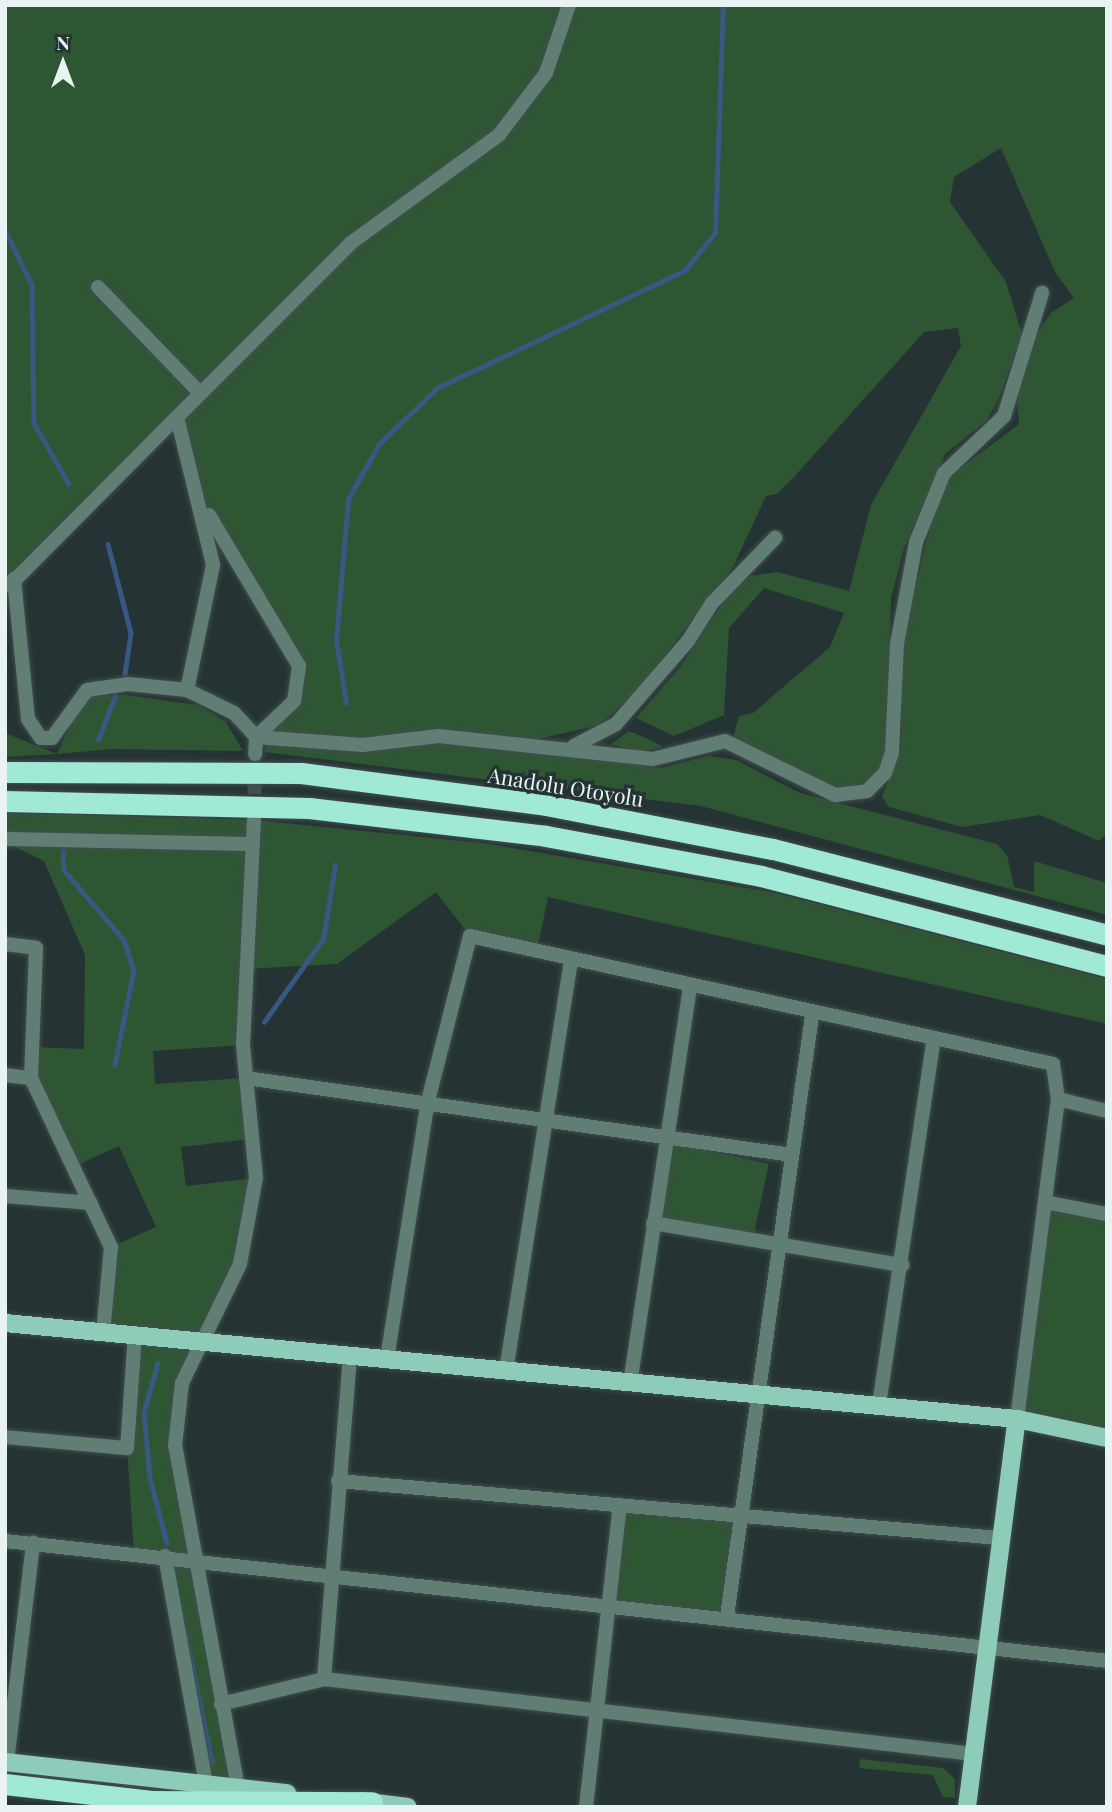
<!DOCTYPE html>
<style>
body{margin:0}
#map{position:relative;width:1112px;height:1812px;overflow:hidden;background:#253334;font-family:"Playfair Display",serif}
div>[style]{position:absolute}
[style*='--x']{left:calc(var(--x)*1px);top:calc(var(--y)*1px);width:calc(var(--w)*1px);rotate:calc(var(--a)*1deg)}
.green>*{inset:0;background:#2f5633;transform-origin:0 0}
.stream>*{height:4.5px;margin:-2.25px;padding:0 2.25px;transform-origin:2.25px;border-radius:2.25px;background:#385782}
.minor-tunnel>*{height:14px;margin-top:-7px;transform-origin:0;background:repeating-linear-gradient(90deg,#435051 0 14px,transparent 0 21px)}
.roads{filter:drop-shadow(0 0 2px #414e4f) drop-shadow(0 0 2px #414e4f)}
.minor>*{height:14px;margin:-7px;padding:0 7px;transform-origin:7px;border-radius:7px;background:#617e75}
.major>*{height:18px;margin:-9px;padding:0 9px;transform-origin:9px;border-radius:9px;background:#8eccba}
.highway>*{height:21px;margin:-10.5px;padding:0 10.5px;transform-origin:10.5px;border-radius:10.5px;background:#a0ead5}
span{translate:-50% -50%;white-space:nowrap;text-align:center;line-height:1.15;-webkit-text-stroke:7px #253334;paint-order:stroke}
.street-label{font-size:21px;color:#eaf3f3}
.frame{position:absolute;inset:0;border:7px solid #eaf3f3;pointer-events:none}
.north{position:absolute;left:28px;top:28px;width:70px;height:70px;-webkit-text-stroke:5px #253334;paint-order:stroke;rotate:0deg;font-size:19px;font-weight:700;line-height:28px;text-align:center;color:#eaf3f3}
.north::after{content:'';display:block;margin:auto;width:24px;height:32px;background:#eaf3f3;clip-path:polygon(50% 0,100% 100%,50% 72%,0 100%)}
</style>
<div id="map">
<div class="green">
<i style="clip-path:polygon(5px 5px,1107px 5px,1107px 833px,1099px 841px,1040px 815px,962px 827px,889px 807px,882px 797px,901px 746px,903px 636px,935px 508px,950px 476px,1019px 424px,1017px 400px,1036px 335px,1051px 313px,1074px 298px,1055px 272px,1001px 148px,954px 177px,950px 202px,1006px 282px,1022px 334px,999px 398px,986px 421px,945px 454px,904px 548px,891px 598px,886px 755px,878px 774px,848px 790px,826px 786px,733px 738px,739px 716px,753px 713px,830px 647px,844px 613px,764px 588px,729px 628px,724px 715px,674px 736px,636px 718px,680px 667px,728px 595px,750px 576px,777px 572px,849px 591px,871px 505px,961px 346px,958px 328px,924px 332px,793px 478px,777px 494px,766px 496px,732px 569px,635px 693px,599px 725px,538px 739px,432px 739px,551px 749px,661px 768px,708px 756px,736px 760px,800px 793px,997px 844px,1007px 855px,1014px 887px,1034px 892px,1034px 861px,1107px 883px,1107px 915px,701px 806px,264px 752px,268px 742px,371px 752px,422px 740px,256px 737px,284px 716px,300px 678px,202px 505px,176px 417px,5px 592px)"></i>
<i style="clip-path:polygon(126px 695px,198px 705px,226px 722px,243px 751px,112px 749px,57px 754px,5px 757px,5px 733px,57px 754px,84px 696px)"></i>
<i style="clip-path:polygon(629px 731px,655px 742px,663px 747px,638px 752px,611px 744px)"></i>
<i style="clip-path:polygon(5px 813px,254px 820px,483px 843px,775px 893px,1107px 979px,1107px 1024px,548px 897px,537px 951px,470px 936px,436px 892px,337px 964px,247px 969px,243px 1045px,153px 1051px,155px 1084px,246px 1078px,251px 1139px,181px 1147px,186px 1186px,256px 1178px,240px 1264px,198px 1339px,175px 1446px,238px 1788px,206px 1785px,165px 1556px,134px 1553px,127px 1448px,135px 1336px,103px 1333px,111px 1247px,156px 1227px,119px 1146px,75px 1166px,31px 1078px,32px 1047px,84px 1049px,85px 955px,44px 861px,5px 842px)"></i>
<i style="left:671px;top:1143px;width:100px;height:78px;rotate:12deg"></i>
<i style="clip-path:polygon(1045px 1202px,1107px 1214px,1107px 1438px,1017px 1419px)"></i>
<i style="left:620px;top:1505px;width:121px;height:98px;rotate:5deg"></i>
<i style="clip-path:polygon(860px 1759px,943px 1768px,955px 1779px,955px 1798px,943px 1797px,933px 1775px,859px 1768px)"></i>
</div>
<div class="stream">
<i style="--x:5;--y:230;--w:61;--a:63.9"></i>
<i style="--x:32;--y:285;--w:138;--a:89.2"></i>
<i style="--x:34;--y:423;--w:70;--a:60.2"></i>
<i style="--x:108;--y:544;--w:92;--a:75.5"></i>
<i style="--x:131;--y:633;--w:41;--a:98.3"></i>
<i style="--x:346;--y:703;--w:64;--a:-99"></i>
<i style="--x:336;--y:640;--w:142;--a:-85.1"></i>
<i style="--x:348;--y:499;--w:63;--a:-60.6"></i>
<i style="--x:379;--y:444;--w:81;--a:-44"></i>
<i style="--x:437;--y:388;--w:275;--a:-25.4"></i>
<i style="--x:685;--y:270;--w:48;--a:-51"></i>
<i style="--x:715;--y:233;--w:228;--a:-88"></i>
<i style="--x:98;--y:740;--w:47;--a:-68.9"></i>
<i style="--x:63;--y:851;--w:19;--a:87"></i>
<i style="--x:64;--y:870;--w:92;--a:49.4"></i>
<i style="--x:124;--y:940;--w:32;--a:72"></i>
<i style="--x:134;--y:970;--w:97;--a:101.3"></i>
<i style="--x:264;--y:1022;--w:102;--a:-54.6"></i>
<i style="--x:323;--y:939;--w:75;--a:-80.8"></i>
<i style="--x:158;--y:1363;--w:52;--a:105.6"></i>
<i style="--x:144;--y:1413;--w:65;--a:84.7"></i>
<i style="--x:150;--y:1478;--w:67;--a:75.3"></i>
<i style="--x:185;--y:1629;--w:136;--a:78.5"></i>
</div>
<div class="minor-tunnel">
<i style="--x:254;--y:815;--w:50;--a:-88.9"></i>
</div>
<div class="roads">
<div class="minor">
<i style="--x:569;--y:5;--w:72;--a:108.7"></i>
<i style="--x:546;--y:73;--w:78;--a:127.2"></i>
<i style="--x:499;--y:135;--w:183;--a:143.9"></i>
<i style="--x:351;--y:243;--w:246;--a:135"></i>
<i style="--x:177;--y:417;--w:152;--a:76.3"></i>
<i style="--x:213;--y:565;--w:128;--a:101.7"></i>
<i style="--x:187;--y:690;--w:52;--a:26.1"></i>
<i style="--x:234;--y:713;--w:33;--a:47"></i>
<i style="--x:256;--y:737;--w:107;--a:4.3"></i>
<i style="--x:363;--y:745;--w:76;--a:-6.8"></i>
<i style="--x:438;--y:736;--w:216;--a:6.1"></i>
<i style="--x:653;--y:759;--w:74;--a:-14"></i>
<i style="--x:725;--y:741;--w:123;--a:26.1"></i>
<i style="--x:835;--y:795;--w:32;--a:-7"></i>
<i style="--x:867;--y:791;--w:25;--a:-45"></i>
<i style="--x:885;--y:773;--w:21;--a:-71"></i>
<i style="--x:892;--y:753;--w:109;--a:-87.4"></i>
<i style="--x:897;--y:644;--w:104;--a:-79.4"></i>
<i style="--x:916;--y:542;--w:74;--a:-67.9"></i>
<i style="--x:944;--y:473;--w:83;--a:-43.5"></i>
<i style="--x:1004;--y:416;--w:129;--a:-72.8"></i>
<i style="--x:98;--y:287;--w:147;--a:46.1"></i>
<i style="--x:209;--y:515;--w:176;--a:59.2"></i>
<i style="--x:299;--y:666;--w:35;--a:98"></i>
<i style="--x:294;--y:701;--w:52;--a:136.5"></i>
<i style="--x:256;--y:737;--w:17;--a:93"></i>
<i style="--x:14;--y:579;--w:141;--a:84.3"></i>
<i style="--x:28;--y:719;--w:23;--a:56"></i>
<i style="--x:41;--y:738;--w:11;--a:0"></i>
<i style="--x:52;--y:738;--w:59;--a:-53.9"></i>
<i style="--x:87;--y:690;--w:41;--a:-8.3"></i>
<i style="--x:128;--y:684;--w:59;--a:5.8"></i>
<i style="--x:10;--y:585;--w:237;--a:-45.2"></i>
<i style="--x:574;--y:746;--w:47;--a:-27.6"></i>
<i style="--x:616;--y:724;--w:110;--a:-49.1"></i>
<i style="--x:688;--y:641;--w:45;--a:-57.7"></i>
<i style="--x:712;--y:603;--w:91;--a:-45.9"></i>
<i style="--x:5;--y:839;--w:247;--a:1.2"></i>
<i style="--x:5;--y:944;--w:31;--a:7"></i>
<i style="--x:36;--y:948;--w:130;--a:92.2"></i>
<i style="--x:31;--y:1078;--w:187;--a:64.7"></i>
<i style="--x:111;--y:1247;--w:86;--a:95.3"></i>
<i style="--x:5;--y:1075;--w:26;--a:7"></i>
<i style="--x:246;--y:1078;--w:551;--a:8.03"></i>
<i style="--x:1058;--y:1099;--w:50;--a:13.8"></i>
<i style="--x:5;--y:1196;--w:86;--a:4.7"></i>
<i style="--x:1045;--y:1202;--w:63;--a:11"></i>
<i style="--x:653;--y:1223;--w:253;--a:9.6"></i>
<i style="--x:387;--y:1359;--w:261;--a:-81"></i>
<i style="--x:428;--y:1101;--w:170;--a:-75.7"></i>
<i style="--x:470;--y:936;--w:597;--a:12.38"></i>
<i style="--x:1053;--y:1064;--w:35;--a:82"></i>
<i style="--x:1058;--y:1099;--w:323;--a:97.3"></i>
<i style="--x:506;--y:1371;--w:417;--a:-81"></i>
<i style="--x:630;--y:1384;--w:402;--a:-81.4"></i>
<i style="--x:879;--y:1405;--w:370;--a:-81.5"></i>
<i style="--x:5;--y:1437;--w:122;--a:5.2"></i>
<i style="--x:127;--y:1448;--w:113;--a:-86"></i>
<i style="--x:338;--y:1481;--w:663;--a:4.93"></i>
<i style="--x:5;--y:1541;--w:1109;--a:6.21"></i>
<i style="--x:165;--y:1556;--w:233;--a:79.8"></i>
<i style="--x:727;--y:1616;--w:606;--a:-81.94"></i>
<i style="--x:324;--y:1679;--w:324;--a:-85.4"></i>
<i style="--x:221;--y:1704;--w:106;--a:-13.6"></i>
<i style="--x:324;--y:1679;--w:654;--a:6.58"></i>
<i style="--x:7;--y:1762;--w:221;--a:-83.2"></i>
<i style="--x:238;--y:1788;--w:348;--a:-100.4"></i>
<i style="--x:175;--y:1446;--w:63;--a:-83.7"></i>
<i style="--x:182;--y:1383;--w:132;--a:-64"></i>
<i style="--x:240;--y:1264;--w:87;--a:-79.5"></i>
<i style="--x:256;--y:1178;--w:134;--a:-95.6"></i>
<i style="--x:243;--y:1045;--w:225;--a:-87.2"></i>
<i style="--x:586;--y:1807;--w:304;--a:-83.6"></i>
</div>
<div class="major">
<i style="--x:5;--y:1323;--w:1017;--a:5.42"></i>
<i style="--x:1017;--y:1419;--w:92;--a:11.9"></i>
<i style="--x:5;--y:1762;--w:284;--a:6.3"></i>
<i style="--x:360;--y:1801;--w:48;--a:7.1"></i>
<i style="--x:967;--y:1807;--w:391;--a:-82.7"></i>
</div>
<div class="highway">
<i style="--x:5;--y:772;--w:296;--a:0.2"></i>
<i style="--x:301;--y:773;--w:247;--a:7.4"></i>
<i style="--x:546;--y:805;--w:231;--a:11"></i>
<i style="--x:773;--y:849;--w:345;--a:14.4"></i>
<i style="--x:5;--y:801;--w:304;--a:1.3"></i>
<i style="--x:309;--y:808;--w:239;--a:6.7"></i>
<i style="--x:546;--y:836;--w:219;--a:10.5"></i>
<i style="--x:761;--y:876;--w:358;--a:14.6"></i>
<i style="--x:5;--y:1784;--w:156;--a:6.6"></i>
<i style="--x:146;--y:1801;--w:226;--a:0.3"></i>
</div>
</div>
<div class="street-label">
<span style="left:566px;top:786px;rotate:9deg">Anadolu Otoyolu</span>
</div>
<div class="frame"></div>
<div class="north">N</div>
</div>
